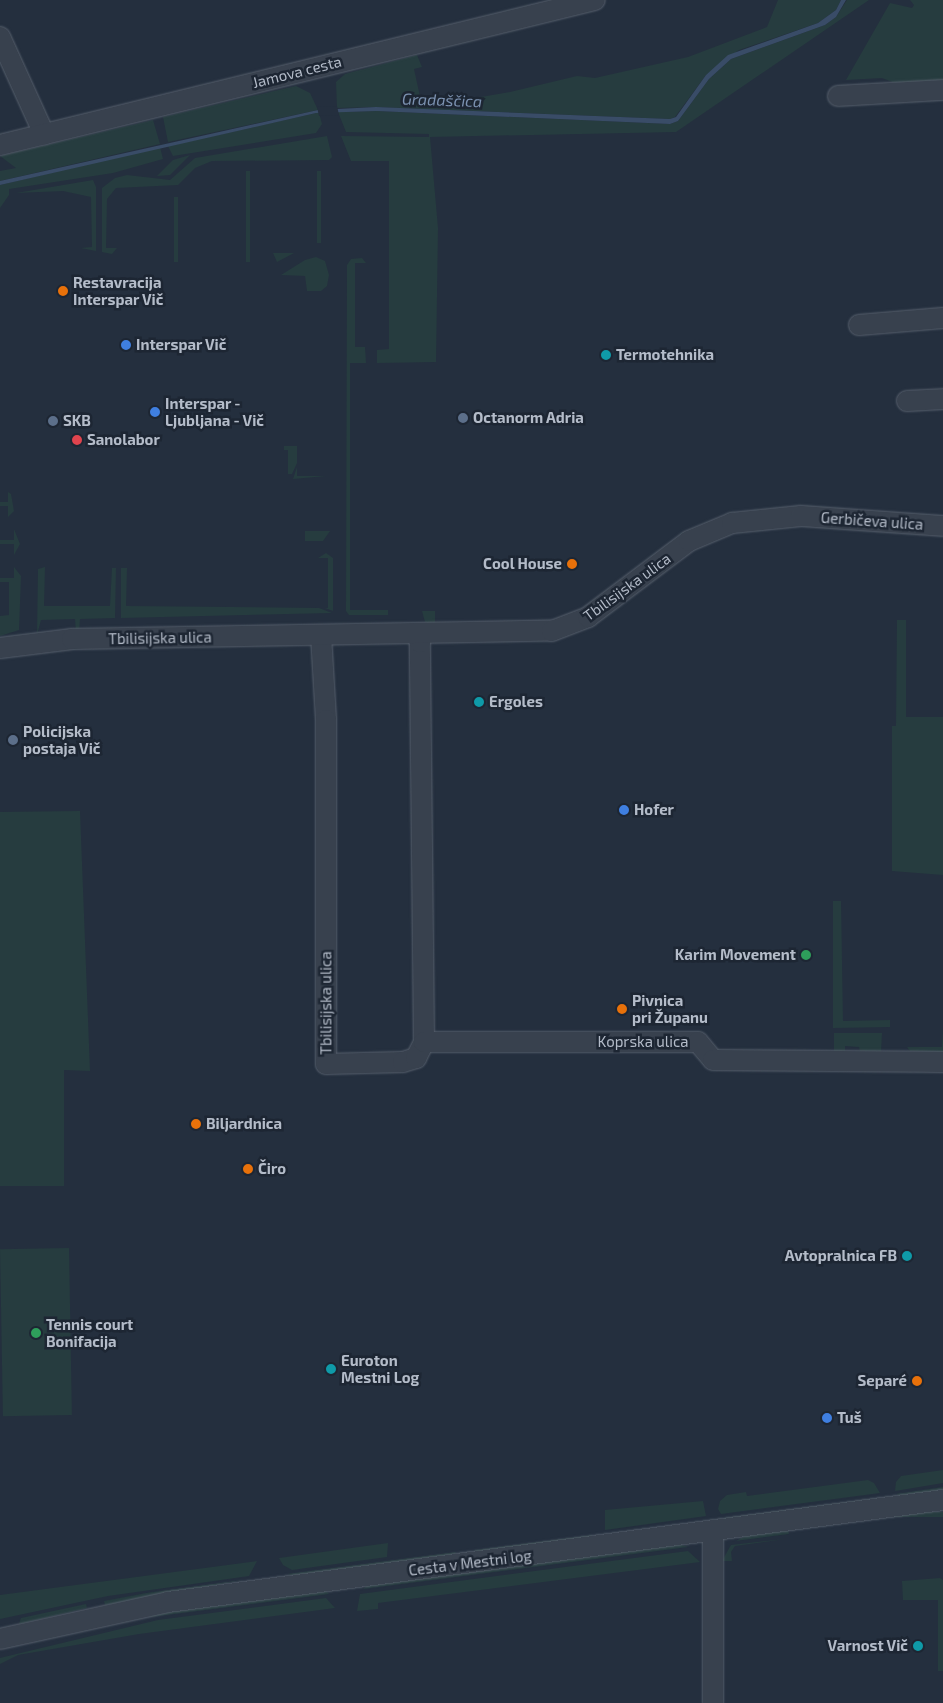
<!DOCTYPE html>
<meta charset="utf-8">
<style>
body{margin:0}
#map{position:relative;width:943px;height:1703px;overflow:hidden;background:#242f3e;font-family:"Exo 2",sans-serif}
div>[style]{position:absolute}
[style*='--x']{left:calc(var(--x)*1px);top:calc(var(--y)*1px);width:calc(var(--w)*1px);rotate:calc(var(--a)*1deg)}
.green>*{inset:0;background:#263c3f;transform-origin:0 0}
.water>*{inset:0;background:#394c67}
.pier>*{inset:0;background:#242f3e}
.roads{filter:drop-shadow(0 0 1px #565f6c) drop-shadow(0 0 1px #565f6c)}
.minor>*{height:20px;margin:-10px;padding:0 10px;transform-origin:10px;border-radius:10px;background:#38414e}
.dots>*{width:14px;height:14px;translate:-50% -50%;box-sizing:border-box;border:2px solid #1d2633;border-radius:50%}
span{translate:-50% -50%;white-space:nowrap;text-align:center;line-height:1.15;-webkit-text-stroke:5px #1d2633;paint-order:stroke}
.street-label{font-size:15px;color:#b4bcc9}
.poi-label{font-size:15px;color:#b4bcc9;font-weight:700}
.left{translate:0 -50%;text-align:left}
.right{translate:-100% -50%;text-align:right}
.water-label{font-size:16px;color:#7c92b1;font-style:italic}
</style>
<div id="map">
<div class="green">
<i style="clip-path:polygon(778px 0,841px 0,836px 10px,818px 23px,739px 50px,706px 75px,675px 117px,670px 119px,376px 107px,337px 108px,336px 82px,345px 74px,417px 55px,422px 67px,414px 69px,421px 101px,434px 105px,510px 92px,577px 76px,595px 78px,688px 57px,767px 27px)"></i>
<i style="clip-path:polygon(847px 0,869px 0,676px 132px,430px 137px,438px 228px,436px 362px,377px 363px,377px 350px,389px 349px,389px 161px,351px 161px,341px 136px,429px 137px,429px 134px,346px 132px,338px 112px,377px 111px,670px 124px,678px 121px,709px 79px,731px 59px,825px 25px,836px 17px)"></i>
<i style="clip-path:polygon(910px 0,943px 0,943px 80px,895px 83px,882px 78px,846px 80px,890px 3px,912px 8px,914px 5px)"></i>
<i style="clip-path:polygon(296px 86px,310px 93px,318px 110px,168px 142px,163px 117px)"></i>
<i style="clip-path:polygon(316px 113px,319px 113px,322px 124px,316px 133px,173px 156px,168px 146px)"></i>
<i style="clip-path:polygon(153px 120px,160px 144px,0 181px,0 171px,16px 168px,0 156px)"></i>
<i style="clip-path:polygon(327px 136px,332px 157px,329px 160px,212px 161px,195px 168px,178px 185px,116px 188px,107px 199px,106px 248px,117px 248px,112px 254px,102px 252px,102px 188px,115px 178px,127px 175px,170px 180px,195px 158px)"></i>
<i style="clip-path:polygon(160px 147px,163px 159px,113px 173px,9px 189px,9px 195px,0 208px,0 185px)"></i>
<i style="clip-path:polygon(190px 155px,170px 175px,157px 176px,173px 160px)"></i>
<i style="left:246px;top:171px;width:4px;height:91px"></i>
<i style="left:317px;top:171px;width:4px;height:72px"></i>
<i style="clip-path:polygon(93px 180px,96px 187px,96px 251px,81px 248px,92px 247px,91px 197px,63px 191px,16px 193px)"></i>
<i style="left:174px;top:197px;width:4px;height:65px"></i>
<i style="clip-path:polygon(273px 253px,294px 253px,277px 262px)"></i>
<i style="clip-path:polygon(316px 257px,325px 261px,329px 275px,327px 286px,321px 291px,307px 291px,305px 276px,281px 275px,305px 260px)"></i>
<i style="clip-path:polygon(362px 258px,366px 263px,355px 263px,355px 347px,365px 347px,366px 363px,350px 363px,350px 610px,388px 610px,388px 615px,349px 615px,346px 611px,347px 265px,351px 259px)"></i>
<i style="clip-path:polygon(284px 446px,297px 446px,297px 463px,292px 474px,288px 474px,288px 450px,284px 450px)"></i>
<i style="clip-path:polygon(297px 467px,297px 476px,326px 476px,293px 479px)"></i>
<i style="clip-path:polygon(8px 492px,11px 494px,14px 511px,8px 517px,8px 506px,0 506px,0 502px,8px 502px)"></i>
<i style="clip-path:polygon(14px 529px,20px 544px,14px 555px,14px 544px,0 544px,0 540px,14px 540px)"></i>
<i style="clip-path:polygon(305px 531px,330px 531px,323px 541px,305px 541px)"></i>
<i style="clip-path:polygon(326px 553px,333px 558px,333px 611px,325px 608px,328px 608px,328px 558px,318px 558px)"></i>
<i style="clip-path:polygon(14px 567px,21px 576px,19px 630px,0 636px,0 616px,9px 615px,9px 582px,0 582px,0 578px,14px 578px)"></i>
<i style="clip-path:polygon(45px 567px,44px 606px,110px 606px,112px 568px,116px 568px,115px 618px,80px 619px,79px 632px,76px 632px,75px 619px,41px 620px,37px 635px,38px 569px)"></i>
<i style="clip-path:polygon(121px 568px,127px 568px,126px 606px,319px 608px,332px 613px,121px 618px)"></i>
<i style="clip-path:polygon(422px 611px,435px 611px,435px 626px,425px 622px)"></i>
<i style="clip-path:polygon(897px 620px,906px 620px,906px 717px,943px 717px,943px 875px,892px 871px,892px 726px,896px 726px)"></i>
<i style="clip-path:polygon(80px 811px,90px 1071px,64px 1070px,64px 1186px,0 1186px,0 812px)"></i>
<i style="clip-path:polygon(833px 901px,841px 901px,843px 1021px,890px 1020px,890px 1027px,833px 1028px)"></i>
<i style="clip-path:polygon(943px 1030px,943px 1052px,910px 1051px,907px 1047px,942px 1047px)"></i>
<i style="clip-path:polygon(834px 1033px,882px 1033px,881px 1052px,860px 1052px,859px 1047px,845px 1046px,845px 1052px,834px 1051px)"></i>
<i style="left:69px;top:1248px;width:167px;height:69px;rotate:89deg"></i>
<i style="clip-path:polygon(943px 1470px,943px 1483px,895px 1491px,896px 1482px,901px 1476px)"></i>
<i style="clip-path:polygon(868px 1480px,874px 1483px,880px 1493px,721px 1514px,718px 1509px,720px 1501px,727px 1495px,746px 1492px,747px 1496px)"></i>
<i style="clip-path:polygon(943px 1487px,943px 1491px,902px 1497px,896px 1494px)"></i>
<i style="clip-path:polygon(878px 1498px,874px 1502px,725px 1520px,723px 1518px)"></i>
<i style="clip-path:polygon(703px 1501px,706px 1516px,605px 1530px,605px 1510px)"></i>
<i style="left:943px;top:1512px;width:5px;height:138px;rotate:90deg"></i>
<i style="clip-path:polygon(788px 1529px,789px 1534px,736px 1541px,747px 1535px)"></i>
<i style="clip-path:polygon(592px 1535px,590px 1538px,479px 1553px,474px 1550px)"></i>
<i style="clip-path:polygon(785px 1539px,735px 1546px,731px 1552px,732px 1561px,722px 1561px,731px 1545px)"></i>
<i style="clip-path:polygon(388px 1543px,387px 1557px,292px 1570px,283px 1565px,279px 1558px)"></i>
<i style="clip-path:polygon(680px 1544px,688px 1547px,363px 1589px,368px 1585px)"></i>
<i style="clip-path:polygon(688px 1551px,700px 1562px,378px 1603px,378px 1609px,357px 1611px,360px 1594px)"></i>
<i style="clip-path:polygon(456px 1552px,453px 1556px,294px 1576px,287px 1574px)"></i>
<i style="clip-path:polygon(257px 1561px,249px 1576px,108px 1596px,0 1619px,0 1595px)"></i>
<i style="clip-path:polygon(940px 1578px,943px 1580px,943px 1671px,938px 1671px,938px 1600px,903px 1600px,902px 1581px)"></i>
<i style="clip-path:polygon(243px 1580px,105px 1605px,104px 1601px,146px 1593px)"></i>
<i style="clip-path:polygon(326px 1591px,329px 1594px,151px 1617px,148px 1615px)"></i>
<i style="clip-path:polygon(326px 1598px,335px 1608px,139px 1634px,18px 1655px,0 1664px,0 1658px,4px 1657px,158px 1620px)"></i>
<i style="clip-path:polygon(86px 1604px,87px 1608px,19px 1624px,21px 1618px)"></i>
</div>
<div class="water">
<i style="clip-path:polygon(841px 0,846px 0,836px 17px,825px 25px,731px 59px,709px 79px,678px 121px,670px 124px,377px 111px,316px 113px,0 185px,0 181px,318px 110px,376px 107px,670px 119px,676px 117px,706px 75px,728px 55px,818px 23px,836px 10px)"></i>
</div>
<div class="pier">
<i style="clip-path:polygon(337px 106px,339px 115px,319px 116px,317px 107px)"></i>
</div>
<div class="roads">
<div class="minor">
<i style="--x:0;--y:37;--w:107;--a:65.6"></i>
<i style="--x:838;--y:96;--w:105;--a:-3.3"></i>
<i style="--x:0;--y:145;--w:612;--a:-13.7"></i>
<i style="--x:859;--y:325;--w:84;--a:-4.8"></i>
<i style="--x:907;--y:401;--w:36;--a:-3"></i>
<i style="--x:321;--y:635;--w:85;--a:86.6"></i>
<i style="--x:326;--y:720;--w:344;--a:90"></i>
<i style="--x:326;--y:1064;--w:77;--a:-1.5"></i>
<i style="--x:403;--y:1062;--w:14;--a:-17"></i>
<i style="--x:416;--y:1058;--w:18;--a:-63"></i>
<i style="--x:424;--y:1042;--w:400;--a:-90.6"></i>
<i style="--x:420;--y:642;--w:9;--a:-117"></i>
<i style="--x:0;--y:648;--w:73;--a:-7.1"></i>
<i style="--x:72;--y:639;--w:480;--a:-1"></i>
<i style="--x:552;--y:631;--w:39;--a:-21"></i>
<i style="--x:588;--y:617;--w:126;--a:-37"></i>
<i style="--x:689;--y:541;--w:47;--a:-22.7"></i>
<i style="--x:732;--y:523;--w:69;--a:-5.8"></i>
<i style="--x:801;--y:516;--w:142;--a:4"></i>
<i style="--x:424;--y:1042;--w:274;--a:0"></i>
<i style="--x:698;--y:1042;--w:23;--a:50"></i>
<i style="--x:713;--y:1060;--w:230;--a:0.5"></i>
<i style="--x:713;--y:1532;--w:171;--a:90"></i>
<i style="--x:0;--y:1639;--w:172;--a:-12.4"></i>
<i style="--x:168;--y:1602;--w:782;--a:-7.5"></i>
</div>
</div>
<div class="dots">
<i style="left:63px;top:291px;background:#e8710a"></i>
<i style="left:126px;top:345px;background:#3f7fe0"></i>
<i style="left:606px;top:355px;background:#0f9aa8"></i>
<i style="left:155px;top:412px;background:#3f7fe0"></i>
<i style="left:463px;top:418px;background:#5c6f8a"></i>
<i style="left:53px;top:421px;background:#5c6f8a"></i>
<i style="left:77px;top:440px;background:#e0444e"></i>
<i style="left:572px;top:564px;background:#e8710a"></i>
<i style="left:479px;top:702px;background:#0f9aa8"></i>
<i style="left:13px;top:740px;background:#5c6f8a"></i>
<i style="left:624px;top:810px;background:#3f7fe0"></i>
<i style="left:806px;top:955px;background:#2e9e5b"></i>
<i style="left:622px;top:1009px;background:#e8710a"></i>
<i style="left:196px;top:1124px;background:#e8710a"></i>
<i style="left:248px;top:1169px;background:#e8710a"></i>
<i style="left:907px;top:1256px;background:#0f9aa8"></i>
<i style="left:36px;top:1333px;background:#2e9e5b"></i>
<i style="left:331px;top:1369px;background:#0f9aa8"></i>
<i style="left:917px;top:1381px;background:#e8710a"></i>
<i style="left:827px;top:1418px;background:#3f7fe0"></i>
<i style="left:918px;top:1646px;background:#0f9aa8"></i>
</div>
<div class="street-label">
<span style="left:297px;top:72px;rotate:-14deg">Jamova cesta</span>
<span style="left:872px;top:521px;rotate:4deg">Gerbičeva ulica</span>
<span style="left:627px;top:587px;rotate:-36deg">Tbilisijska ulica</span>
<span style="left:160px;top:638px;rotate:-1deg">Tbilisijska ulica</span>
<span style="left:326px;top:1003px;rotate:-90deg">Tbilisijska ulica</span>
<span style="left:643px;top:1042px">Koprska ulica</span>
<span style="left:470px;top:1563px;rotate:-7deg">Cesta v Mestni log</span>
</div>
<div class="poi-label">
<span class="left" style="left:73px;top:291px">Restavracija<br>Interspar Vič</span>
<span class="left" style="left:136px;top:345px">Interspar Vič</span>
<span class="left" style="left:616px;top:355px">Termotehnika</span>
<span class="left" style="left:165px;top:412px">Interspar -<br>Ljubljana - Vič</span>
<span class="left" style="left:473px;top:418px">Octanorm Adria</span>
<span class="left" style="left:63px;top:421px">SKB</span>
<span class="left" style="left:87px;top:440px">Sanolabor</span>
<span class="right" style="left:562px;top:564px">Cool House</span>
<span class="left" style="left:489px;top:702px">Ergoles</span>
<span class="left" style="left:23px;top:740px">Policijska<br>postaja Vič</span>
<span class="left" style="left:634px;top:810px">Hofer</span>
<span class="right" style="left:796px;top:955px">Karim Movement</span>
<span class="left" style="left:632px;top:1009px">Pivnica<br>pri Županu</span>
<span class="left" style="left:206px;top:1124px">Biljardnica</span>
<span class="left" style="left:258px;top:1169px">Čiro</span>
<span class="right" style="left:897px;top:1256px">Avtopralnica FB</span>
<span class="left" style="left:46px;top:1333px">Tennis court<br>Bonifacija</span>
<span class="left" style="left:341px;top:1369px">Euroton<br>Mestni Log</span>
<span class="right" style="left:907px;top:1381px">Separé</span>
<span class="left" style="left:837px;top:1418px">Tuš</span>
<span class="right" style="left:908px;top:1646px">Varnost Vič</span>
</div>
<div class="water-label">
<span style="left:442px;top:100px;rotate:2deg">Gradaščica</span>
</div>
</div>
